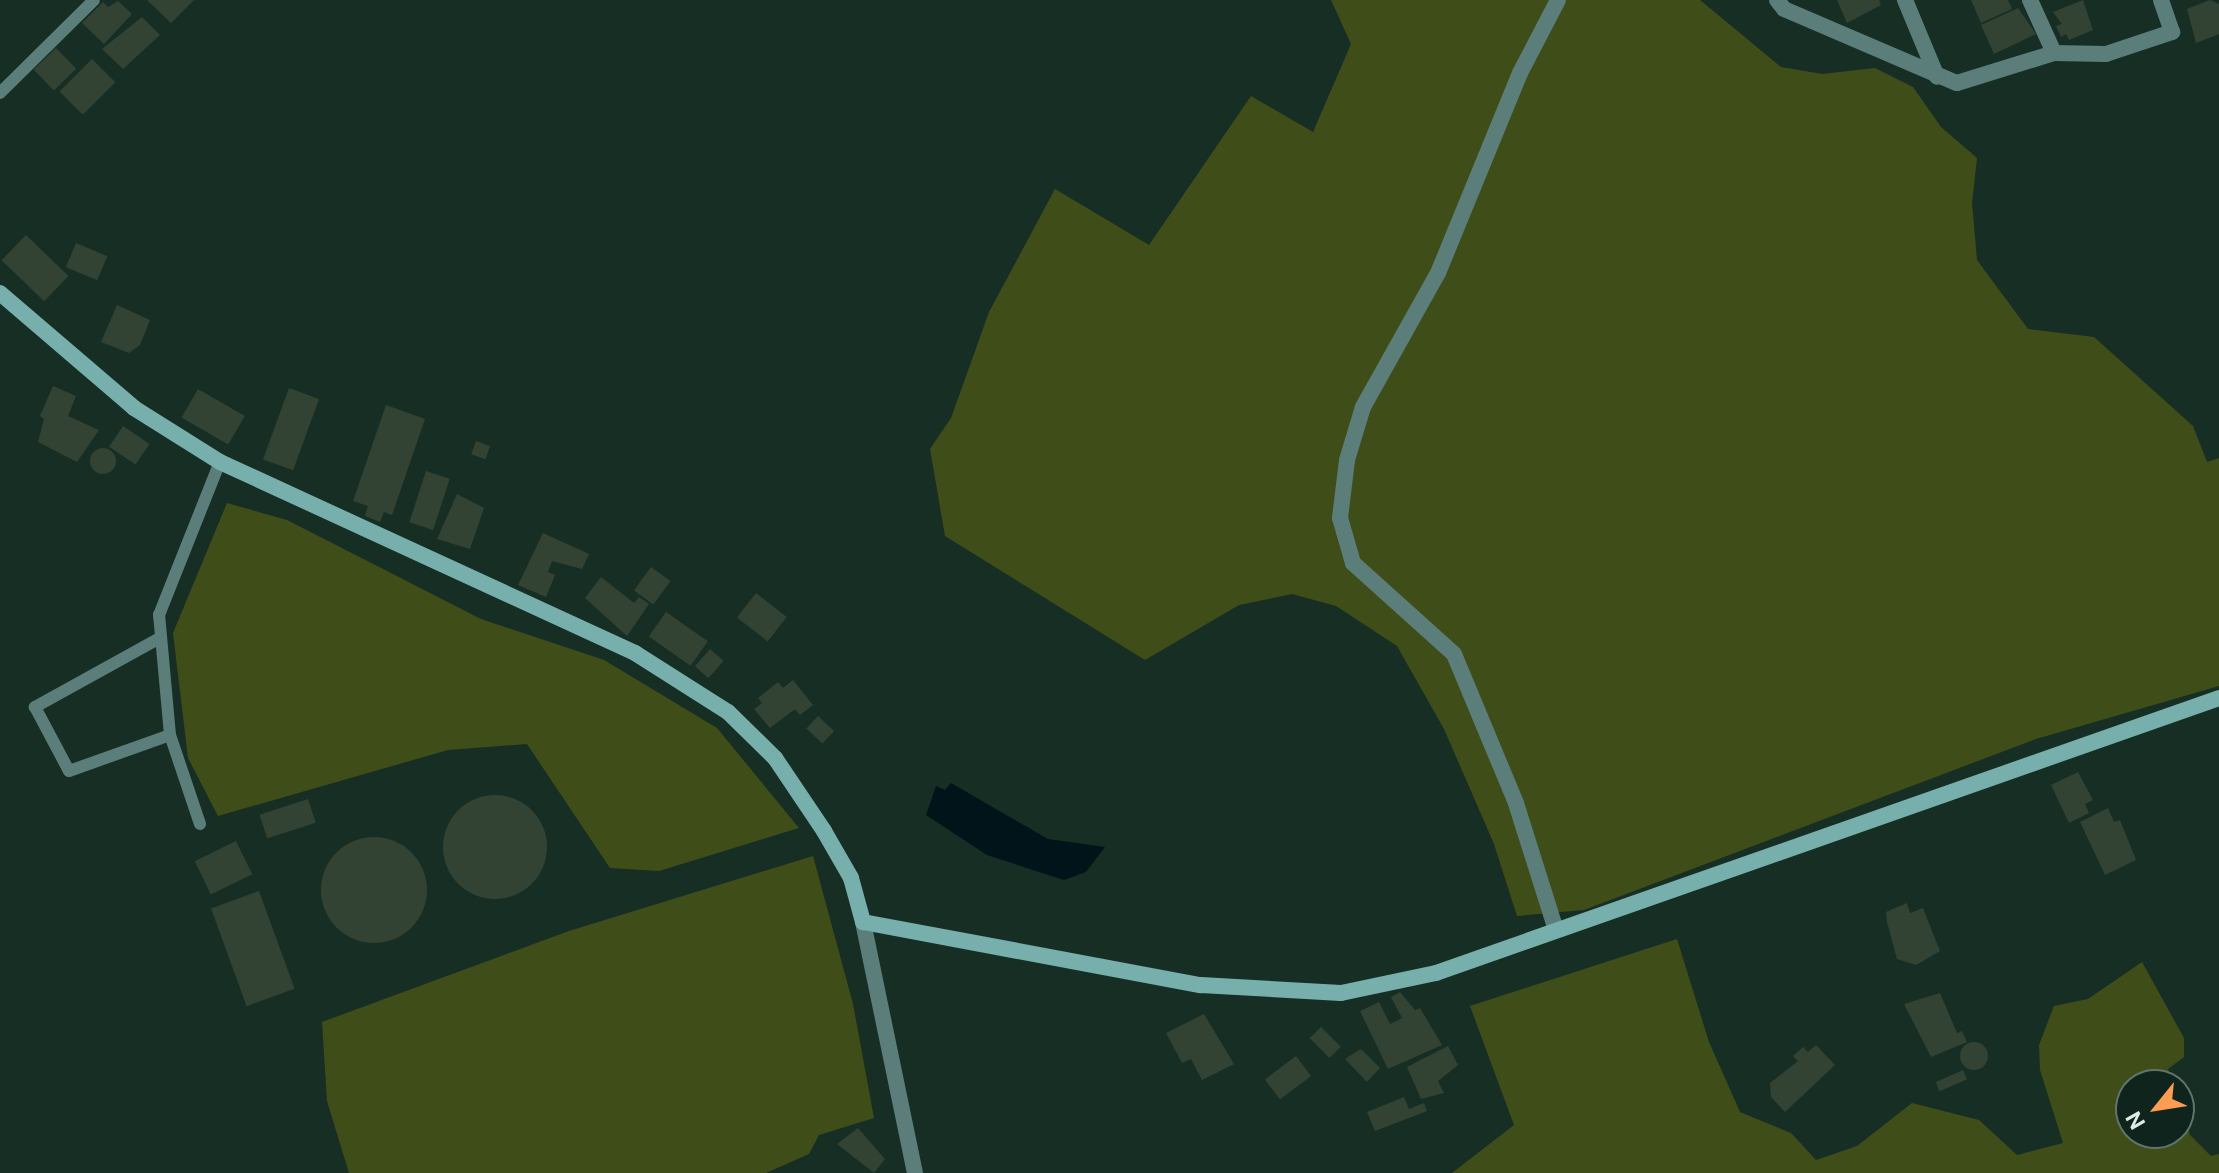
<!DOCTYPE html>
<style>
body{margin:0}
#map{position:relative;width:2219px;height:1173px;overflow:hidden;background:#172e25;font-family:"DM Sans",sans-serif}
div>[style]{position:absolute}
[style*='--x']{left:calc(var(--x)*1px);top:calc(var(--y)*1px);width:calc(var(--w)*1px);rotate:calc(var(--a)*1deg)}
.green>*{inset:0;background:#3f4e19}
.water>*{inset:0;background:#001419}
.building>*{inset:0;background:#334333;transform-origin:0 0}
.round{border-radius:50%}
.lane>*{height:12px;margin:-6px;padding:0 6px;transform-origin:6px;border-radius:6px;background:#5b7e7b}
.street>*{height:16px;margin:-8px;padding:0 8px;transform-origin:8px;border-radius:8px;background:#5b7e7b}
.secondary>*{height:16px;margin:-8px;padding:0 8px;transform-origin:8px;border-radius:8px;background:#76afab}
span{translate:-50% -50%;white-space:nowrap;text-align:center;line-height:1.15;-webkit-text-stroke:7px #0e241c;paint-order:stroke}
.north{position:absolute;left:2115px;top:1069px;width:80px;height:80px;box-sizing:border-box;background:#0e241c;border:2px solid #61746c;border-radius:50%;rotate:240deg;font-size:22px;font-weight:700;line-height:32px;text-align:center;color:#deebe5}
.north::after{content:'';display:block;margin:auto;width:28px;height:36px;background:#fc9d53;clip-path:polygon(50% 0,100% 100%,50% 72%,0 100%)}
</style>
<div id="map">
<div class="green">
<i style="clip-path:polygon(1331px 0,1700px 0,1781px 67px,1822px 74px,1875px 68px,1913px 87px,1941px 127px,1977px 158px,1972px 203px,1977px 260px,2028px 329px,2094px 337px,2193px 426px,2207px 462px,2219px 458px,2219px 686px,2036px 739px,1584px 910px,1517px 916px,1494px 844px,1444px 729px,1397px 646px,1336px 606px,1292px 594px,1239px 605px,1145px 660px,945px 536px,930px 449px,951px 418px,989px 312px,1055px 189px,1149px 245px,1251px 96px,1313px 132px,1351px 44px)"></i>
<i style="clip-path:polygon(227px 503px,287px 520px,481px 619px,604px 660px,717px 728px,799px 828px,659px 871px,610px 868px,527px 744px,448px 750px,218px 816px,188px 758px,173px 633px)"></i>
<i style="clip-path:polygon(813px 856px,853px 1004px,874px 1118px,819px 1135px,809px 1154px,766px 1173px,349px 1173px,327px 1101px,322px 1022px,569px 931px)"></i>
<i style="clip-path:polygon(1677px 939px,1709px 1042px,1740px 1112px,1791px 1133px,1816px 1160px,1857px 1146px,1912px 1103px,1979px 1120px,2017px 1155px,2063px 1143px,2040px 1070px,2039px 1045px,2054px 1006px,2088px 999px,2142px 962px,2184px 1038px,2184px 1057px,2168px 1069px,2175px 1085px,2131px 1085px,2131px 1133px,2179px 1133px,2179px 1095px,2190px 1135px,2211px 1156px,2219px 1154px,2219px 1173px,1452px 1173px,1514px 1125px,1470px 1006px)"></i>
</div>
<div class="water">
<i style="clip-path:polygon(951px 783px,1048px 839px,1105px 847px,1086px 872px,1064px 880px,987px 855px,926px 815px,936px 786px,945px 790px)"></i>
</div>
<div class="building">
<i style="clip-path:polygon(147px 0,194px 0,171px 23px)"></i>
<i style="clip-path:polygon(1837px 0,1879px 0,1881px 5px,1847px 23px)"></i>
<i style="clip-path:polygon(1971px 0,2008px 0,2012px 9px,1981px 23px)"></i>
<i style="clip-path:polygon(2083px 0,2093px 30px,2069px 40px,2066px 34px,2061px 37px,2056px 26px,2062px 24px,2053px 12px)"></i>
<i style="clip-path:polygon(2210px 0,2219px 4px,2219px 34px,2196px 43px,2187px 9px)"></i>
<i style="clip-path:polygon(118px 1px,132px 14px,104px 44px,82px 23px,103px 2px,108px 7px)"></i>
<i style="clip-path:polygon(2018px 8px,2036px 34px,1994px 54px,1981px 25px)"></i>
<i style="clip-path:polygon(142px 17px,160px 35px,123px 69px,102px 49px)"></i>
<i style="left:56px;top:48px;width:29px;height:31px;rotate:46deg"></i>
<i style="left:92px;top:59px;width:33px;height:46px;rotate:45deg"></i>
<i style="left:26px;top:235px;width:59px;height:35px;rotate:44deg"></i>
<i style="left:76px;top:243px;width:34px;height:26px;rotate:23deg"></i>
<i style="clip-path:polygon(117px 305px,150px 320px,140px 345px,129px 353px,101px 342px)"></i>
<i style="clip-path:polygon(53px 386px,76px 396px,68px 416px,99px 430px,77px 462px,38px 442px,44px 419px,40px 416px)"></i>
<i style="left:289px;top:388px;width:32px;height:76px;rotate:20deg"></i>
<i style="left:198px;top:389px;width:54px;height:33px;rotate:30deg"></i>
<i style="clip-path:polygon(386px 405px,425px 419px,392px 515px,384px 512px,380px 522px,365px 516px,368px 506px,353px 501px)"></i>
<i style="left:123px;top:426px;width:32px;height:25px;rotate:34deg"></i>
<i style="left:476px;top:441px;width:15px;height:14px;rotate:20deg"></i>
<i class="round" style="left:90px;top:448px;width:26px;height:26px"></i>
<i style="left:426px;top:471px;width:25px;height:54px;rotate:18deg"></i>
<i style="clip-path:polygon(457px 494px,484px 508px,470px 549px,437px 539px)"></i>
<i style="clip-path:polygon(543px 533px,589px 554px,582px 569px,552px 561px,548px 572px,555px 575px,546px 597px,518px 585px)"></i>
<i style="left:651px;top:567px;width:24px;height:29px;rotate:36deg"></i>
<i style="clip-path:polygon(601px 577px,634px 603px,639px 597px,649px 604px,627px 636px,585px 598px)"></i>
<i style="left:756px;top:593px;width:39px;height:31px;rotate:38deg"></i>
<i style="left:666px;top:612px;width:51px;height:30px;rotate:35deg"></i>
<i style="left:710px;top:649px;width:18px;height:23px;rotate:41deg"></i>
<i style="clip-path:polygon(793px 680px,813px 705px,800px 715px,795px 709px,770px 728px,754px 709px,762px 703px,758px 698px,778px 682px,783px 688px)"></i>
<i style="left:818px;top:716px;width:22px;height:17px;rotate:43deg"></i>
<i style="clip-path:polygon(2078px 772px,2093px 800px,2085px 804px,2089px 813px,2069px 823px,2051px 785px)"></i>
<i class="round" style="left:443px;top:795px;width:104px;height:104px"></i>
<i style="left:308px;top:799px;width:25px;height:51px;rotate:72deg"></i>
<i style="clip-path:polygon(2108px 808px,2114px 822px,2120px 820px,2136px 860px,2105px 875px,2080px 822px)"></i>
<i class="round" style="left:321px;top:837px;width:106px;height:106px"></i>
<i style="left:236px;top:841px;width:37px;height:46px;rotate:64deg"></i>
<i style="left:259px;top:891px;width:104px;height:51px;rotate:70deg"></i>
<i style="clip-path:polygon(1907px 903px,1910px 913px,1923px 908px,1940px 951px,1916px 965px,1897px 959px,1887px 922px,1886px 912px)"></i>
<i style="clip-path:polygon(1400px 992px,1415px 1010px,1420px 1008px,1442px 1045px,1388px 1069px,1360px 1011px,1379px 1002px,1390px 1024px,1402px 1018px,1391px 997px)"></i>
<i style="clip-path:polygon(1940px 993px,1957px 1033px,1962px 1031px,1967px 1042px,1931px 1057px,1904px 1004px)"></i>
<i style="clip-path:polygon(1204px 1014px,1234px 1064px,1202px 1080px,1191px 1059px,1182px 1063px,1166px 1033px)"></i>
<i style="left:1321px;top:1027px;width:28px;height:16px;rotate:45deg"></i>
<i class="round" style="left:1960px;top:1042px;width:28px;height:28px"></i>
<i style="clip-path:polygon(1816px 1045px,1835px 1065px,1785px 1112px,1771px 1097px,1770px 1083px,1798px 1061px,1793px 1056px,1803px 1047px,1808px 1052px)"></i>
<i style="clip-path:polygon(1448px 1046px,1458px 1065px,1438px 1081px,1444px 1093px,1421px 1099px,1407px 1067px)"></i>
<i style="clip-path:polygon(1361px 1049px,1380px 1068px,1367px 1082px,1345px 1059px)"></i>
<i style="left:1296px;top:1056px;width:25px;height:39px;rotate:53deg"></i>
<i style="left:1963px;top:1070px;width:10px;height:30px;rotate:66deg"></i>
<i style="clip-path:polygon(1404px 1097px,1409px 1109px,1424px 1103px,1427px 1111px,1375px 1131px,1367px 1112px)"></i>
<i style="clip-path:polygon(858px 1128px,885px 1159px,874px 1173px,837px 1144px)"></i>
</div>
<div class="lane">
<i style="--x:0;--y:93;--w:132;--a:-44.7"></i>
<i style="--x:158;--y:639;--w:141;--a:151.1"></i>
<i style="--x:35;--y:707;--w:72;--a:62"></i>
<i style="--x:69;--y:771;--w:107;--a:-19.6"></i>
<i style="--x:200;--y:824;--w:94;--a:-108.6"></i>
<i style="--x:170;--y:735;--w:121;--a:-95.2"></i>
<i style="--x:159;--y:615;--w:165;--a:-68.3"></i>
</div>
<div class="street">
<i style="--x:1777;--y:0;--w:11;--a:52"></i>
<i style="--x:1784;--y:9;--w:188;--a:23.2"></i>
<i style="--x:1957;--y:83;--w:102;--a:-17.2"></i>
<i style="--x:2054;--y:53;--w:52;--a:1.1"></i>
<i style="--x:2106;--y:54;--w:70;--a:-18.4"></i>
<i style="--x:2172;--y:32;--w:34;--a:-109"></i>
<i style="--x:1905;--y:0;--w:83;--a:67.4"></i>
<i style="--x:2030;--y:0;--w:58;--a:65.6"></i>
<i style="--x:863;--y:922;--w:256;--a:78.3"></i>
<i style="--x:1555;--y:927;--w:130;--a:-107.5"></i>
<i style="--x:1516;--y:803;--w:161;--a:-112.6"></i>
<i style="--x:1454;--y:654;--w:136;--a:-138"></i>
<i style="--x:1353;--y:563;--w:47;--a:-106.1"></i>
<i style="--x:1340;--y:518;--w:58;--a:-83.1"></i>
<i style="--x:1347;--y:460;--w:55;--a:-73.2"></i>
<i style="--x:1363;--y:407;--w:154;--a:-60.8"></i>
<i style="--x:1438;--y:273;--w:216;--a:-67.7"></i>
<i style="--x:1520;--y:73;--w:82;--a:-62.5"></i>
</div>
<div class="secondary">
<i style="--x:0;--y:293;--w:177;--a:40.6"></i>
<i style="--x:134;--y:408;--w:102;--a:32.1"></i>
<i style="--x:220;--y:462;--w:457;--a:24.7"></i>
<i style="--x:635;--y:653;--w:110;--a:32.4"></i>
<i style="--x:728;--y:712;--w:66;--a:44.4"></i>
<i style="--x:775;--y:758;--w:88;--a:56.1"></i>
<i style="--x:824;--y:831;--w:54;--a:60.1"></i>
<i style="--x:851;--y:878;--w:46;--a:74.7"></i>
<i style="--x:863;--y:922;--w:344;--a:10.6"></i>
<i style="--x:1201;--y:985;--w:140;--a:3.3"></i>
<i style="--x:1341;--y:993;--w:97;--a:-11.9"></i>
<i style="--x:1436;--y:973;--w:830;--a:-19.35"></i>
</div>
<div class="north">N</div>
</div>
